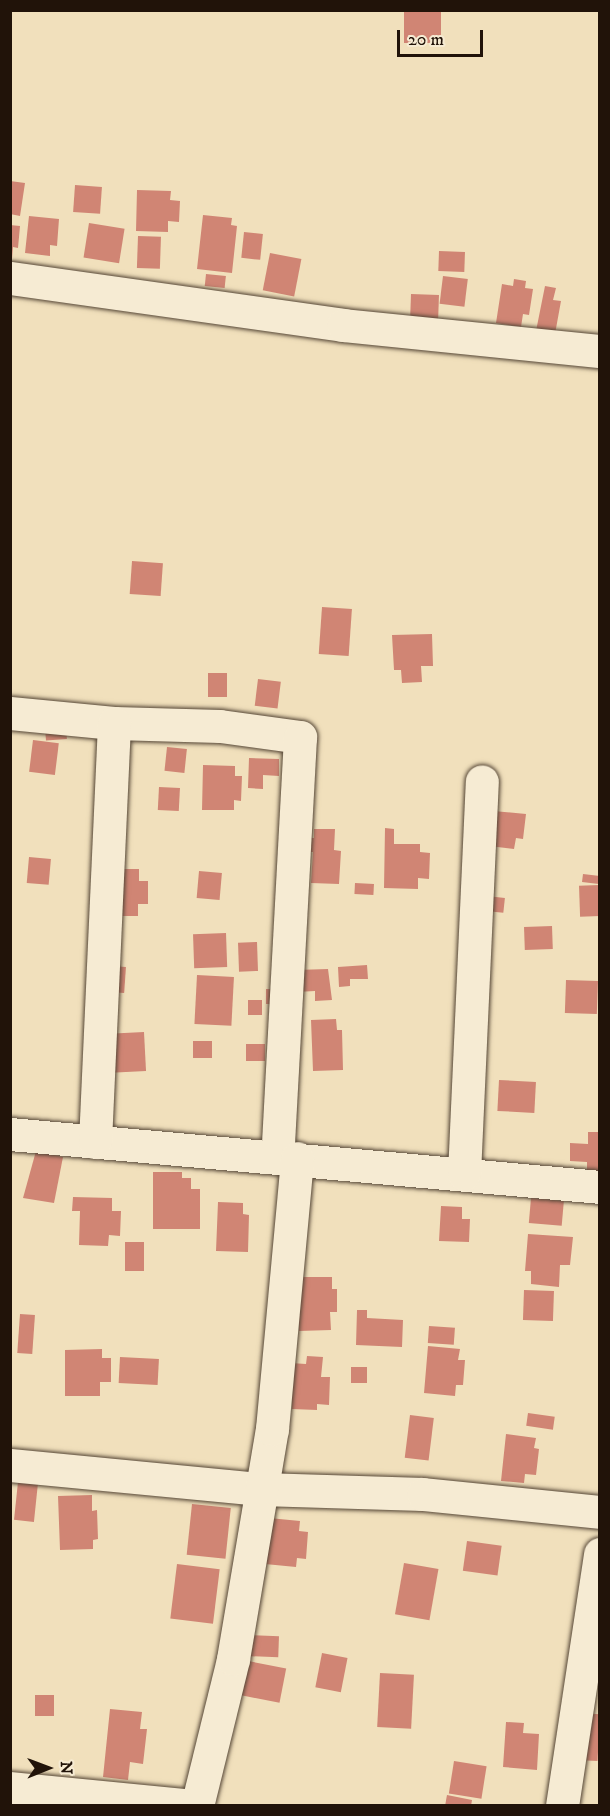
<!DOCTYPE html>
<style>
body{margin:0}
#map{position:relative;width:610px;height:1816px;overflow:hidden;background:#f1e0bc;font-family:"IM FELL DW Pica",serif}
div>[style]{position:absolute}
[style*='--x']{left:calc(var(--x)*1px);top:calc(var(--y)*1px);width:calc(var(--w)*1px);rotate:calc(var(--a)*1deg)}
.building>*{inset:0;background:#d08574;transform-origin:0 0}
.roads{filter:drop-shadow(0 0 2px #554636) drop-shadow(0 0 2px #554636)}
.minor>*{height:33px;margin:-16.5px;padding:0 16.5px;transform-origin:16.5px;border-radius:16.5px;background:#f6ebd3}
span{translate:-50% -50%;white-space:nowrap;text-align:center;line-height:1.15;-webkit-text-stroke:6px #f6ebd3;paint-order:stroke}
.frame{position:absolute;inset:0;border:12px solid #211309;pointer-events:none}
.north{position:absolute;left:18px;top:1738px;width:60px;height:60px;-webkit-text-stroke:4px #f6ebd3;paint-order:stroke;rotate:89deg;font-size:16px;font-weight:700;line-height:24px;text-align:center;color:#211309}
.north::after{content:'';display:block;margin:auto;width:21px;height:27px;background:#211309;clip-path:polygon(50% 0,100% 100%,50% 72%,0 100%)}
.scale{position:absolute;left:397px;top:30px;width:86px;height:27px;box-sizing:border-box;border:3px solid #211309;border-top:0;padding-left:8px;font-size:18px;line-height:21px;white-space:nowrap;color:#211309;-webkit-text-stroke:4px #f6ebd3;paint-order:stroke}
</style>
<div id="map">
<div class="building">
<i style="left:404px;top:10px;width:37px;height:33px"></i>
<i style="clip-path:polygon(10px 181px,25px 183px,20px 216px,10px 214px)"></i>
<i style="left:75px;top:185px;width:27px;height:27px;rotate:4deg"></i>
<i style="clip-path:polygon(137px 190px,171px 191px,170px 200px,180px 201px,179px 222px,168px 221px,168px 232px,136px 231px)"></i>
<i style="clip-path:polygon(203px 215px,232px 218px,231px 225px,237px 226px,232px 273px,197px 269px)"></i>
<i style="clip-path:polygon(29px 216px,59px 219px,57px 246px,50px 245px,50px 256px,25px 253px)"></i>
<i style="left:89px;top:223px;width:36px;height:35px;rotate:9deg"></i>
<i style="clip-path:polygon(10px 225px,20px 226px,18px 248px,13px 247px,12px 259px)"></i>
<i style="left:244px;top:232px;width:19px;height:26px;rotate:6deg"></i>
<i style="left:138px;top:236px;width:23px;height:32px;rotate:2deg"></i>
<i style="left:439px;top:251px;width:26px;height:20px;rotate:2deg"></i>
<i style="left:270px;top:253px;width:32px;height:38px;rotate:11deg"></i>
<i style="left:206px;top:274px;width:20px;height:12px;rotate:6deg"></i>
<i style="left:443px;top:276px;width:25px;height:28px;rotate:7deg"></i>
<i style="clip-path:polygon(514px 279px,526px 281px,525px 288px,533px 289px,529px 315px,523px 314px,521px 327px,496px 323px,502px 284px,513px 286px)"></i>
<i style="clip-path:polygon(545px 286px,556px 288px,553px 300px,561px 301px,555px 334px,536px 331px)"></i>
<i style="left:411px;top:294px;width:28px;height:28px;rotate:2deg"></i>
<i style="left:132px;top:561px;width:31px;height:33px;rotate:4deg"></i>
<i style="left:322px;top:607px;width:30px;height:47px;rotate:4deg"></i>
<i style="clip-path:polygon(432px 634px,433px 666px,421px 666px,422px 682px,402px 683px,401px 670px,394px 670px,392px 635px)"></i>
<i style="left:208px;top:673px;width:19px;height:24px"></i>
<i style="left:258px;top:679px;width:23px;height:27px;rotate:7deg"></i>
<i style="left:66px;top:726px;width:13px;height:21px;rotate:86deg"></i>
<i style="left:33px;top:740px;width:26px;height:32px;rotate:7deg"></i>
<i style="left:167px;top:747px;width:20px;height:24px;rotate:6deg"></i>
<i style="clip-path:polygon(249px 758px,279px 759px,279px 776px,263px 775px,263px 789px,248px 788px)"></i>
<i style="clip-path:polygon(203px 765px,235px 766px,235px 776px,242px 776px,241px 801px,234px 800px,234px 810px,202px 810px)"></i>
<i style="left:159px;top:787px;width:21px;height:23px;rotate:3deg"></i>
<i style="clip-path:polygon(493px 811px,526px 814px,523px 839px,516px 838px,514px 849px,489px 846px)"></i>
<i style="clip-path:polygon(385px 828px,394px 829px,394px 844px,420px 844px,420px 852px,430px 853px,429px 879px,418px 878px,418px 889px,384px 888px)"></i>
<i style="clip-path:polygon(314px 829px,335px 829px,334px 850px,341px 851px,339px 884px,311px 883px,313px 852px,306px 852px,307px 838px,314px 838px)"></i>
<i style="left:29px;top:857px;width:22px;height:26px;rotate:5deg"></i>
<i style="clip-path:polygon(112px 869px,139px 869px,139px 881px,148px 881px,148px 904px,138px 904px,138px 916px,112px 916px)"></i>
<i style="left:199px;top:871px;width:23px;height:27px;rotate:5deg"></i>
<i style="left:583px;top:874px;width:17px;height:8px;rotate:7deg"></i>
<i style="left:355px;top:883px;width:19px;height:11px;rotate:3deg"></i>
<i style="left:599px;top:885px;width:31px;height:20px;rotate:88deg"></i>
<i style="left:487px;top:896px;width:18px;height:15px;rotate:6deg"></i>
<i style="left:552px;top:926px;width:23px;height:28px;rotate:88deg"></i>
<i style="left:226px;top:933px;width:34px;height:33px;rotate:88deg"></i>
<i style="left:257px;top:942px;width:29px;height:19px;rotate:88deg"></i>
<i style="clip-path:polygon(367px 965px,368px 979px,350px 979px,350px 986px,339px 987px,338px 967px)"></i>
<i style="left:111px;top:966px;width:15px;height:26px;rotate:4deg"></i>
<i style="clip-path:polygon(328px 969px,332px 1000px,315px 1001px,315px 991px,296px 992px,296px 970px)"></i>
<i style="left:197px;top:975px;width:37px;height:49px;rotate:3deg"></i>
<i style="left:566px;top:980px;width:32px;height:33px;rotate:2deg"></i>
<i style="left:266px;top:989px;width:9px;height:15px"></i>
<i style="left:248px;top:1000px;width:14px;height:15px"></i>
<i style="clip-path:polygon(336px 1019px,337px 1030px,342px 1030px,343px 1070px,313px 1071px,311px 1020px)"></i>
<i style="left:144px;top:1032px;width:39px;height:35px;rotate:87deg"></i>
<i style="left:193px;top:1041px;width:19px;height:17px"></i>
<i style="left:246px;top:1044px;width:19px;height:17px"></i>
<i style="left:499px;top:1080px;width:37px;height:31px;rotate:3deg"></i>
<i style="clip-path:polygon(588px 1132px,600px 1132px,600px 1173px,587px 1173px,587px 1162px,570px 1161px,570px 1143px,588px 1144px)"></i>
<i style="clip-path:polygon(36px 1151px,63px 1157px,54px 1203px,23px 1198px)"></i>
<i style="clip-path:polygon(153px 1172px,182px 1172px,182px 1178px,191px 1178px,191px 1189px,200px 1189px,200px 1229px,153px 1229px)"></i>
<i style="clip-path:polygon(73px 1197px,112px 1198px,112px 1211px,121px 1211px,120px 1236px,109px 1235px,108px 1246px,79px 1245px,80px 1211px,72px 1211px)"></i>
<i style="left:531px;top:1198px;width:33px;height:25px;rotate:5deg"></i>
<i style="clip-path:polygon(218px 1202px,243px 1203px,243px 1214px,249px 1215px,248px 1252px,216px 1251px)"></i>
<i style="clip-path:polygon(441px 1206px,462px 1207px,462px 1219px,470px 1219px,469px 1242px,439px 1241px)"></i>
<i style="clip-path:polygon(528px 1234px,573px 1237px,570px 1265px,560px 1265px,559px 1287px,531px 1284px,531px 1271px,525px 1271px)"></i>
<i style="left:144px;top:1242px;width:29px;height:19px;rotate:90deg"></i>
<i style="clip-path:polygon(299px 1277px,332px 1277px,332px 1289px,337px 1289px,337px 1312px,330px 1312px,331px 1330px,299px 1331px)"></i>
<i style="left:524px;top:1290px;width:30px;height:30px;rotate:2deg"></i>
<i style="clip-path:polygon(357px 1310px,367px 1310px,367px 1318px,403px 1320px,402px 1347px,356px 1345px)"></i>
<i style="left:20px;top:1314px;width:15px;height:39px;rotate:4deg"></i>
<i style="left:429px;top:1326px;width:26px;height:17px;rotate:4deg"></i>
<i style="clip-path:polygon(428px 1346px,460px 1349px,458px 1360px,465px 1360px,463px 1385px,456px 1385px,455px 1396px,424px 1393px)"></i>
<i style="clip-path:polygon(102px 1349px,102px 1358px,111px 1358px,111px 1382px,100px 1382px,100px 1396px,65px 1396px,65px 1350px)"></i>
<i style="clip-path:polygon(307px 1356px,323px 1357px,321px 1377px,330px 1377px,329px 1405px,317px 1404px,317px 1410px,292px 1409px,291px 1363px,306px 1364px)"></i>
<i style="left:120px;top:1357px;width:39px;height:26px;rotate:3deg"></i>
<i style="left:351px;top:1367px;width:16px;height:16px"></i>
<i style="left:528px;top:1413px;width:27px;height:13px;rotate:8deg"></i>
<i style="left:410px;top:1415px;width:24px;height:43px;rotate:7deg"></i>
<i style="clip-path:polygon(506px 1434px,536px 1438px,534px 1448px,539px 1449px,536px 1475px,525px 1474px,524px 1483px,501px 1481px)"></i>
<i style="left:18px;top:1482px;width:20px;height:38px;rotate:6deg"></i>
<i style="clip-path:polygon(92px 1495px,92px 1511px,97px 1510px,98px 1539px,93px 1540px,93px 1549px,60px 1550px,58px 1496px)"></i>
<i style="left:192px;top:1504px;width:39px;height:51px;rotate:6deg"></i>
<i style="clip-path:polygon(269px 1518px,300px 1521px,299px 1531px,308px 1532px,306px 1559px,297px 1558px,296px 1567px,265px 1564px)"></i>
<i style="left:467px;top:1541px;width:35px;height:30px;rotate:8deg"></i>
<i style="left:404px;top:1563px;width:35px;height:52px;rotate:10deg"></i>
<i style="left:177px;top:1564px;width:43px;height:55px;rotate:7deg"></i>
<i style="left:245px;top:1635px;width:34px;height:21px;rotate:2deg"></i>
<i style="left:322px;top:1653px;width:26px;height:35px;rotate:11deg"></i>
<i style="left:243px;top:1660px;width:44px;height:35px;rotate:11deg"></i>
<i style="left:380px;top:1673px;width:34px;height:54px;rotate:3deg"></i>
<i style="left:35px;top:1695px;width:19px;height:21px"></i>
<i style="clip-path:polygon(110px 1709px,142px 1712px,140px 1729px,147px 1729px,143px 1764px,130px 1762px,128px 1780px,103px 1777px)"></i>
<i style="left:578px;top:1713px;width:22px;height:47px;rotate:3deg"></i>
<i style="clip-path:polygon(506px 1722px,524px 1723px,523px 1733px,539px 1734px,537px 1770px,503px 1767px)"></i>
<i style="left:454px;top:1761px;width:33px;height:33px;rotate:9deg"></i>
<i style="clip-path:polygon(447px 1795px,472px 1800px,471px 1806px,445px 1806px)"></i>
</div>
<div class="roads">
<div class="minor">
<i style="--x:10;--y:278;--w:336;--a:8"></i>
<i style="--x:343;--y:325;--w:258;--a:5.8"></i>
<i style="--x:10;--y:713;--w:104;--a:5.5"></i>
<i style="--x:114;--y:723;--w:106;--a:1.6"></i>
<i style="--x:220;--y:726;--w:81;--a:7.8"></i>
<i style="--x:300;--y:737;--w:420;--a:93.1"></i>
<i style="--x:10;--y:1134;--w:592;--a:5.13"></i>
<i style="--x:95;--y:1142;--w:419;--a:-87.4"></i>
<i style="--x:464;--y:1174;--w:393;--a:-87.4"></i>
<i style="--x:10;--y:1465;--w:252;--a:5.5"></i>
<i style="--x:261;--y:1489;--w:162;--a:1.8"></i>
<i style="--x:423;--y:1494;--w:178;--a:5.8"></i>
<i style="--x:10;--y:1788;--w:183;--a:5.6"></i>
<i style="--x:197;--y:1806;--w:151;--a:-76.2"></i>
<i style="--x:233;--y:1659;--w:233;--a:-80.4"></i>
<i style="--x:272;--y:1429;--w:272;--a:-84.7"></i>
<i style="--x:562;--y:1806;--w:255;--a:-81.4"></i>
</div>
</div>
<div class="frame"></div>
<div class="north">N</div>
<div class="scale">20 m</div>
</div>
